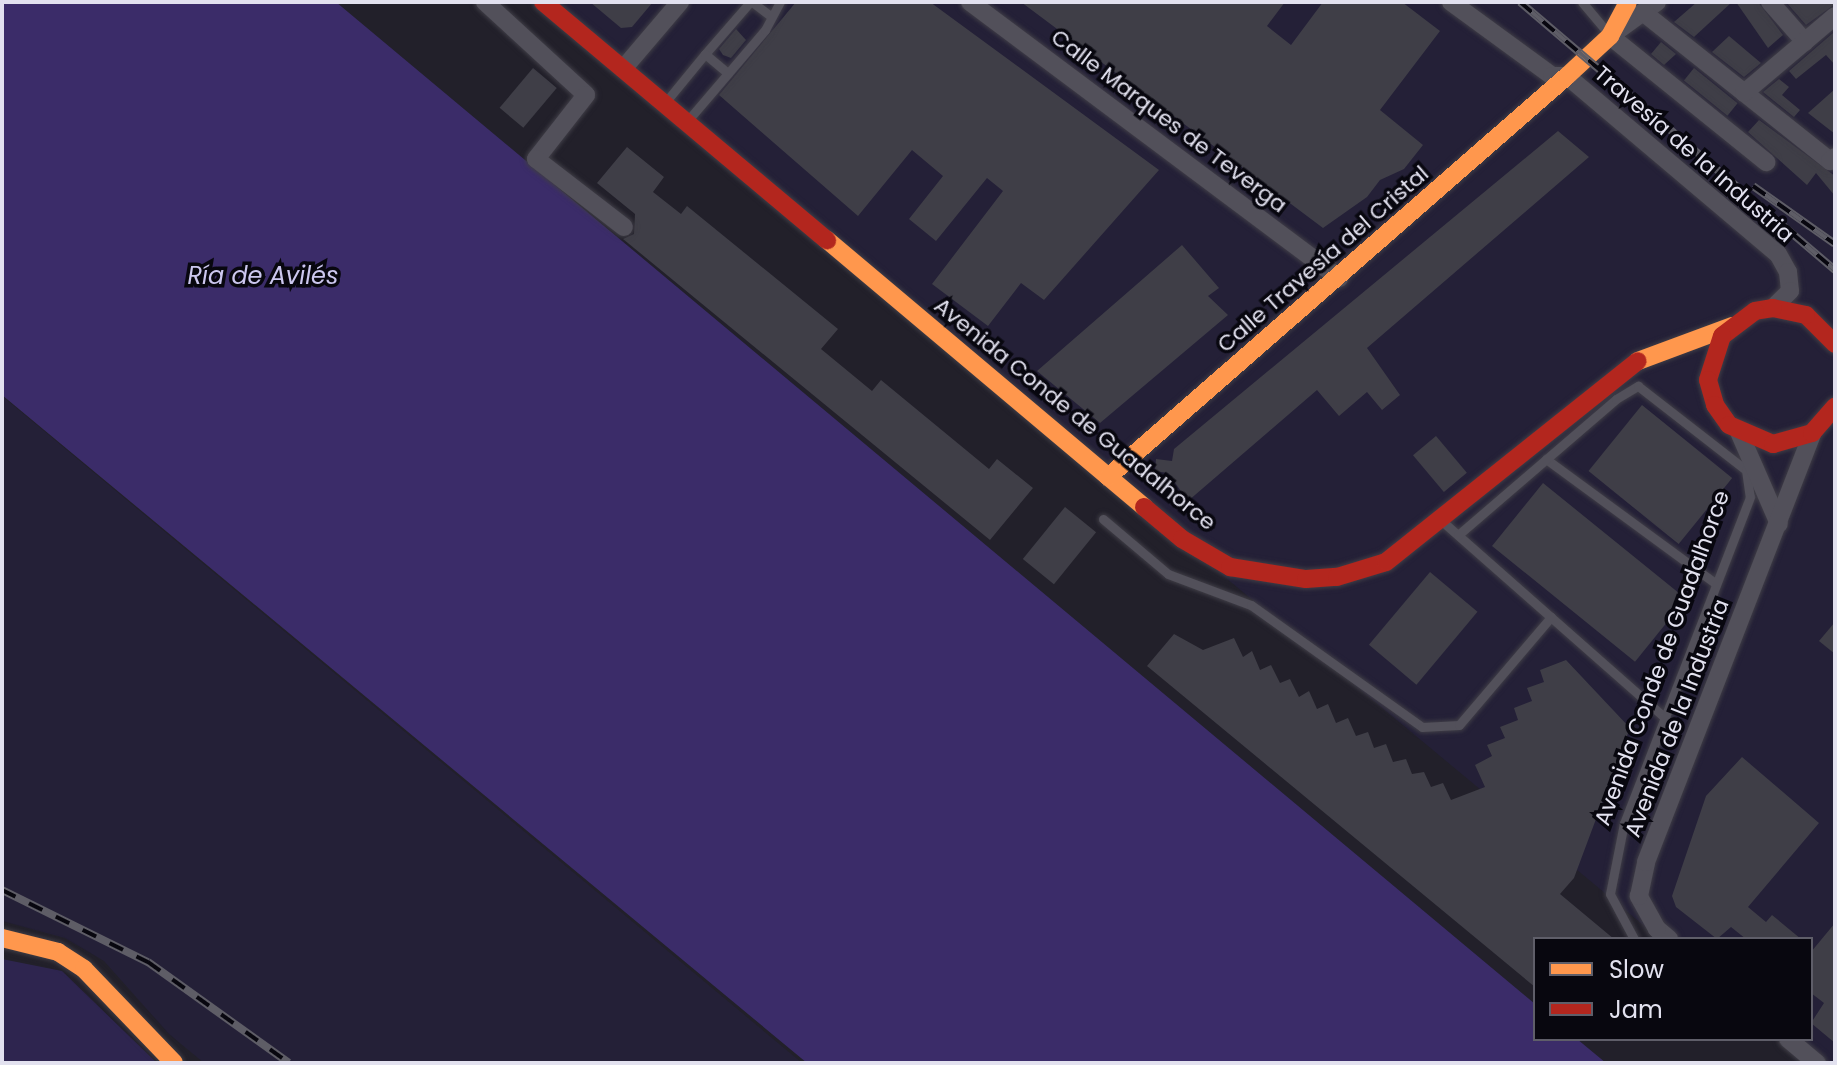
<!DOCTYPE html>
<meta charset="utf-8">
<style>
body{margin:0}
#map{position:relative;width:1837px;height:1065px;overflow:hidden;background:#22202a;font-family:Poppins,sans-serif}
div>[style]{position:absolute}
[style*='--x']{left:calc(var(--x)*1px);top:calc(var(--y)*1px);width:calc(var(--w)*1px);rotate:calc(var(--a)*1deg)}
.built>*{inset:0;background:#242037}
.green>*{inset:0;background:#2e254f}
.water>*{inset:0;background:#3b2c69}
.building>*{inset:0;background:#3f3e47;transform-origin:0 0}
.roads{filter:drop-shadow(0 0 2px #3f3d46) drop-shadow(0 0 2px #3f3d46)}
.lane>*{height:9px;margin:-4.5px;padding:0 4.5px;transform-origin:4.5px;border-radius:4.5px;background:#52505a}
.street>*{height:18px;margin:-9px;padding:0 9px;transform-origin:9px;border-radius:9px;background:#52505a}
.slow>*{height:18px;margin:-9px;padding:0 9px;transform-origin:9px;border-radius:9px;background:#ff974d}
.jam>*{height:18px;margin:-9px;padding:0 9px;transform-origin:9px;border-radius:9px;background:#b3261e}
.rail>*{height:8px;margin-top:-4px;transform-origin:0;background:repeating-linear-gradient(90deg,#08070f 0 15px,#5e5d66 0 30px);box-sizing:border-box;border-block:2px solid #5e5d66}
span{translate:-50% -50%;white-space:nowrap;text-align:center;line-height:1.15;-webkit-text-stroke:7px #08070f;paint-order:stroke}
.street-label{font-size:22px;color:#e2e1ef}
.water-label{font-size:24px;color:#ccc7ef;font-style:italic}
.frame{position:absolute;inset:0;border:4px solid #e2e1ef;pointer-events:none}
.legend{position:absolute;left:1533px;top:937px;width:280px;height:104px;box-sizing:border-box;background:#08070f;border:2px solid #5f5e69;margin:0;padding:10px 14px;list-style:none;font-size:24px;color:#e2e1ef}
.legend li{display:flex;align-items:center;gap:16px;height:40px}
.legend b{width:40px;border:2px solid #5f5e69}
</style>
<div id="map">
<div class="built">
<i style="clip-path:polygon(534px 2px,1835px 2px,1835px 1063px,1810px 1063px,1781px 1039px,1811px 1039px,1811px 939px,1660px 939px)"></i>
<i style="clip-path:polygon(2px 396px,802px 1063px,204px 1063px,169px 1034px,104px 961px,65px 938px,2px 921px)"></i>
</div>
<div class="green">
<i style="clip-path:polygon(2px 959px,62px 971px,157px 1063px,2px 1063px)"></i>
</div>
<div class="water">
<i style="clip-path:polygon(2px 2px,336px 2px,1535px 1004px,1535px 1039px,1577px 1039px,1606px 1063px,807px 1063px,2px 395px)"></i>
</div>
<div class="building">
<i style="clip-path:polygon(590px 2px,653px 2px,632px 27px,621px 28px)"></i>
<i style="clip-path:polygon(796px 2px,930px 2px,1159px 170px,1044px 300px,1021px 283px,988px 326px,932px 284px,1003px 191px,987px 178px,936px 241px,909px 219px,943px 176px,912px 150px,858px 216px,719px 95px)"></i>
<i style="clip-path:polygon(1021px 2px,1285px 2px,1267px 26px,1291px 45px,1323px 2px,1402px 2px,1440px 31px,1380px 110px,1423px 145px,1404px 169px,1380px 180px,1367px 197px,1323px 228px)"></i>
<i style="clip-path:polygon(1697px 2px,1732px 2px,1694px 37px,1674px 22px)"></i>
<i style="clip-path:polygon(1736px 2px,1758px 2px,1783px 35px,1768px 48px)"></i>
<i style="clip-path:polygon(1786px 2px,1835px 2px,1835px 4px,1806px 25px)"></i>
<i style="clip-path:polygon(736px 29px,746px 40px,731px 58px,723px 55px,719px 49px)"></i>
<i style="clip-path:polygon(1833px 33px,1835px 65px,1826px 55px,1796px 79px,1789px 71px)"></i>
<i style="clip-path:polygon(1729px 36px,1761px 63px,1744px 77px,1712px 52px)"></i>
<i style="clip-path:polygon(1661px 42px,1676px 54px,1664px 65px,1651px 54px)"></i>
<i style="left:533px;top:68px;width:31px;height:52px;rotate:40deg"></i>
<i style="left:1694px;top:68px;width:56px;height:16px;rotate:39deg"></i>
<i style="clip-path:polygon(1779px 79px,1789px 87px,1782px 95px,1800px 110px,1794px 117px,1763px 92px)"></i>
<i style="clip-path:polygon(1835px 89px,1835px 134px,1808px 113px)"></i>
<i style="clip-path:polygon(1759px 120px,1835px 176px,1835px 196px,1816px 173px,1807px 185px,1748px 132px)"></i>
<i style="clip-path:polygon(1558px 131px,1589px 157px,1367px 348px,1400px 395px,1382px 410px,1367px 392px,1339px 416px,1317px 390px,1188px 501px,1168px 473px,1155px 471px,1156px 459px,1172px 461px,1174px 449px)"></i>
<i style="clip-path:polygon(627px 147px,664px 177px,653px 192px,681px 214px,687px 206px,838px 329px,821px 349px,872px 391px,881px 380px,989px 469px,997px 459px,1033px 488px,990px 540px,623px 239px,634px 234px,635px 214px,597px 183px)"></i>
<i style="clip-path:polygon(1182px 245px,1219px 288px,1208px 296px,1228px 315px,1100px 423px,1037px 371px)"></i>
<i style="left:1642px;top:405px;width:116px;height:85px;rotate:39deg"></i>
<i style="left:1436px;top:436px;width:48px;height:30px;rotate:50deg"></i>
<i style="left:1543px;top:483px;width:184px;height:81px;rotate:39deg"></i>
<i style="left:1065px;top:507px;width:40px;height:67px;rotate:39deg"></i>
<i style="left:1430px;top:572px;width:62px;height:95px;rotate:40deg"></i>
<i style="clip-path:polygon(1835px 622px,1835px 654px,1819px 641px)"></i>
<i style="clip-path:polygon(1174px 634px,1203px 650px,1234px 638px,1243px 657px,1252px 651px,1260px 670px,1271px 665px,1280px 683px,1290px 679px,1299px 697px,1309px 691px,1317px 709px,1328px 704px,1336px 723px,1348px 718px,1356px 736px,1368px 732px,1374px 748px,1386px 744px,1393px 762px,1406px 759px,1412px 774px,1424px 772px,1431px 787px,1443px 783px,1451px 800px,1485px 787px,1475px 765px,1492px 756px,1487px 745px,1505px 738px,1500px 727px,1518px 720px,1514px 708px,1532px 701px,1527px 688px,1544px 682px,1540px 670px,1566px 660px,1630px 728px,1574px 878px,1560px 894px,1614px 939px,1535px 939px,1535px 987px,1147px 666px)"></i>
<i style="clip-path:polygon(1742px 757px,1819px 823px,1748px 907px,1766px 922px,1772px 915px,1801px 939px,1746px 939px,1731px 927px,1717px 939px,1676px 907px,1672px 896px,1706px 796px)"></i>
<i style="clip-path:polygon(1835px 923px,1835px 1043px,1811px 1023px,1824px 1003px,1811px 993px,1811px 952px)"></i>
</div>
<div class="roads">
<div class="lane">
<i style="--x:752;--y:2;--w:21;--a:37"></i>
<i style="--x:1582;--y:2;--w:40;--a:50"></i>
<i style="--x:705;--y:54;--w:69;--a:-49.1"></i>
<i style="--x:668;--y:99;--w:58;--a:-50.6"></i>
<i style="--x:705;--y:54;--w:30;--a:40"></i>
<i style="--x:689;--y:119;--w:117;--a:-49.5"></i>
<i style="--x:765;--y:30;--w:32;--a:-62"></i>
<i style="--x:1546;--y:459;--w:210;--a:36.3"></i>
<i style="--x:1103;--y:519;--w:85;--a:40.2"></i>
<i style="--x:1168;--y:574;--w:89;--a:20.5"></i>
<i style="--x:1251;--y:605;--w:210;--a:35.5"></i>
<i style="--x:1422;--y:727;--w:37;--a:-3"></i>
<i style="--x:1459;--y:725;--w:142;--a:-49.6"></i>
<i style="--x:1443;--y:522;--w:295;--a:41.4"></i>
<i style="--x:1458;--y:535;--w:208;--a:-40.7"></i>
<i style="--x:1616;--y:399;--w:26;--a:-31"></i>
<i style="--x:1638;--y:386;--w:137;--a:37.9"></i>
<i style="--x:1746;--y:470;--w:27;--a:82"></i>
<i style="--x:1750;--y:497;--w:350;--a:111.1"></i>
<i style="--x:1624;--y:823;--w:72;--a:101.2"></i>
<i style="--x:1610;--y:894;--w:51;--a:61.9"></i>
</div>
<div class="street">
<i style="--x:485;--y:2;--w:137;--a:42.6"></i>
<i style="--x:586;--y:95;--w:81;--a:128"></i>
<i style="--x:536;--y:159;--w:111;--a:37.7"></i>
<i style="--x:970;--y:2;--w:461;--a:36.8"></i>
<i style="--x:1451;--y:2;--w:125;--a:36.2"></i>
<i style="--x:1552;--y:76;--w:15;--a:0"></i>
<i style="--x:1567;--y:76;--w:276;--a:40.2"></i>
<i style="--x:1778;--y:254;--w:21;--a:61"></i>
<i style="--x:1788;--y:272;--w:19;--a:84"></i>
<i style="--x:1790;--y:291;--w:24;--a:135"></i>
<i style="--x:1657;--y:2;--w:58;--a:144.1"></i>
<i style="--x:1610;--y:36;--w:201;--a:38.9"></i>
<i style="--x:1770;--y:2;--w:53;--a:48.8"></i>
<i style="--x:1644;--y:13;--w:238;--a:38.5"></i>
<i style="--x:1830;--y:161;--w:6;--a:-39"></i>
<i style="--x:623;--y:69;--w:88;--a:-49.6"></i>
<i style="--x:1744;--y:93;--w:119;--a:-40.2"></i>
<i style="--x:1739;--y:432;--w:100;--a:66.5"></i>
<i style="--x:1669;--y:939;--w:16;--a:-140"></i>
<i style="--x:1657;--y:929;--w:38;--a:-119"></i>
<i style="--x:1639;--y:896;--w:35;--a:-78"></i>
<i style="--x:1646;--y:862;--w:460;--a:-68.8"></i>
<i style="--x:1788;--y:1039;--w:38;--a:40"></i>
</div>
<div class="slow">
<i style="--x:827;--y:240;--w:414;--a:40.1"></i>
<i style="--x:1638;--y:361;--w:100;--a:-20.4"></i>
<i style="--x:1108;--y:477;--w:609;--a:-41.14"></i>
<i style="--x:1567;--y:76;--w:59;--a:-42.9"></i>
<i style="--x:1610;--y:36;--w:38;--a:-62"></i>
<i style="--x:2;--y:938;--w:58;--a:14"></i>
<i style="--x:58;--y:952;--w:31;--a:33"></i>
<i style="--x:84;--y:969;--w:130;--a:46.2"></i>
</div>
<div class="jam">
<i style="--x:543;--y:2;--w:371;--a:40"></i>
<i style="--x:1835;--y:344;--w:41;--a:-135"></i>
<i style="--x:1806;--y:315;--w:34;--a:-168"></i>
<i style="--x:1773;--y:308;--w:18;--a:171"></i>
<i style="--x:1755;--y:311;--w:41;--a:142.9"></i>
<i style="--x:1722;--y:336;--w:46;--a:107.7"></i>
<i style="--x:1708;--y:380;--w:26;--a:74"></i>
<i style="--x:1715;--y:405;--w:24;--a:55"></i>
<i style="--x:1729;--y:425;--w:48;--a:23.4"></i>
<i style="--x:1773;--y:444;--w:41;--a:-15.8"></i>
<i style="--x:1812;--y:433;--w:35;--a:-49"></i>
<i style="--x:1144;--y:507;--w:50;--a:40.1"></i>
<i style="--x:1182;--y:539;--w:56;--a:30.3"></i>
<i style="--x:1230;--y:567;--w:77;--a:9"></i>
<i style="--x:1306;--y:579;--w:31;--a:-4"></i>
<i style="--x:1337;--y:577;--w:51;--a:-17"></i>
<i style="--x:1386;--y:562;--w:322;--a:-38.6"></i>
</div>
</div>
<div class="rail">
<i style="--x:1520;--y:2;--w:414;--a:40.4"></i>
<i style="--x:1753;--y:186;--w:100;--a:35.3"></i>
<i style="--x:2;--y:890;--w:163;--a:26.3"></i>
<i style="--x:148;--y:962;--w:173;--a:35.6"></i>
</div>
<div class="street-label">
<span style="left:1169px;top:121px;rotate:37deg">Calle Marques de Teverga</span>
<span style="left:1694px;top:154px;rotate:41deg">Travesía de la Industria</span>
<span style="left:1323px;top:259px;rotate:-41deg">Calle Travesía del Cristal</span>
<span style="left:1075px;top:414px;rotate:39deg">Avenida Conde de Guadalhorce</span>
<span style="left:1662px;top:658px;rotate:-70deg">Avenida Conde de Guadalhorce</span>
<span style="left:1677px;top:718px;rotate:-69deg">Avenida de la Industria</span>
</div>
<div class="water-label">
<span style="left:263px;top:276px">Ría de Avilés</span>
</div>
<div class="frame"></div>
<ul class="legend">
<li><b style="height:10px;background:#ff974d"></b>Slow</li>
<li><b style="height:10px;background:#b3261e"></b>Jam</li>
</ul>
</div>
